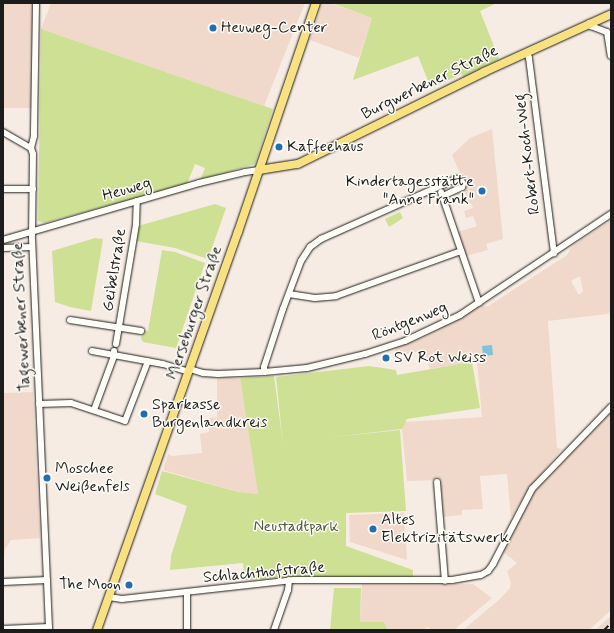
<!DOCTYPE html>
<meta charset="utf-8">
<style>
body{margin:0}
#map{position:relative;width:614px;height:633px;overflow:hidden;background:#f7ece3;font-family:Mynerve,sans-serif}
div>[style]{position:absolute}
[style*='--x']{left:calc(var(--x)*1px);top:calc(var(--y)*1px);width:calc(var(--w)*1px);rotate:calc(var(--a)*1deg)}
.built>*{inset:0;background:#f0d9ca;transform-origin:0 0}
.green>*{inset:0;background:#cde094}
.water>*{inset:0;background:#7fc2e0;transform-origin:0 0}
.roads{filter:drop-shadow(0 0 1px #1c1c1c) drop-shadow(0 0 1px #1c1c1c)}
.minor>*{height:6px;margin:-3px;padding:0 3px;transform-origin:3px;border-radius:3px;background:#fdfcf7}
.major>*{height:8px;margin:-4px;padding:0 4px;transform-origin:4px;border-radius:4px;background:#f8e181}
.rail>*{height:1.5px;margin-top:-0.75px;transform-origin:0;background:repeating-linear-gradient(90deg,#1c1c1c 0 6px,transparent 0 9px)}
.dots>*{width:11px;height:11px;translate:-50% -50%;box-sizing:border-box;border:2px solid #fdfcf7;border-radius:50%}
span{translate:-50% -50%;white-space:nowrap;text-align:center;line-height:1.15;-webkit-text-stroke:3px #fdfcf7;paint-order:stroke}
.poi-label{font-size:16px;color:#1c1c1c}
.left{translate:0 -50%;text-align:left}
.right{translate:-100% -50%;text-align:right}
.street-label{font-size:16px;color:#1c1c1c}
.park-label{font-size:16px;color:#515740}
.frame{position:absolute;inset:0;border:4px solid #1c1c1c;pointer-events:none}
</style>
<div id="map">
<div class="built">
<i style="left:3px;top:3px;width:30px;height:105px"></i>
<i style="clip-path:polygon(51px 3px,305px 3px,264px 106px,41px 29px)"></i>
<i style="clip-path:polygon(322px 3px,330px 3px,372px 18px,359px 58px,310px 40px)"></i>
<i style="clip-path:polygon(492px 129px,503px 239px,486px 244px,488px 250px,466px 256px,458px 232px,477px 226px,473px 216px,466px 218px,464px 211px,473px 208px,471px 203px,469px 203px,464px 189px,468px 186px,463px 173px,460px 174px,452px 155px,470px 138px)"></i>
<i style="clip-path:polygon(evenodd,611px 220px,611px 311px,607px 314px,548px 321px,557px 448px,562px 449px,526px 492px,511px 518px,507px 474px,480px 476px,483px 509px,462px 510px,462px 515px,443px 517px,440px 480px,407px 481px,402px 429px,405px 422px,482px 417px,477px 362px,430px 369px,424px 350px,397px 356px,395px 348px,427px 336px,484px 304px,487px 307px,567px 255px,572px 246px,611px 220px,580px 276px,583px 291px,579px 295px,571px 281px,580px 276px)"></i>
<i style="clip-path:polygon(217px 378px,240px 378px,258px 494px,238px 492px,163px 470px,168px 454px,172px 456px,202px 453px,200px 434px,209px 432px,210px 418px,217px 417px)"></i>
<i style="clip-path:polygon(33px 392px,40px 538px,11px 540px,5px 549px,3px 564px,3px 393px)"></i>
<i style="clip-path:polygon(611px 412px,611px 610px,589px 630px,463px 630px,500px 599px,510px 588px,511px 583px,507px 571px,517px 563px,502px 551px,536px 489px)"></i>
<i style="clip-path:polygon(404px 513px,407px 560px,350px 542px,349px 515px)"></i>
<i style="clip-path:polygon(362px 584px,473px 584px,492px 598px,454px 630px,431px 630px,428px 627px,422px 630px,388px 630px,384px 622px,360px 622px)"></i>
<i style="clip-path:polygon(611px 616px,611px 630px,595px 630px)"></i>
</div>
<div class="green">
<i style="clip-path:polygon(332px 3px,497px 3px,480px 11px,499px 59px,466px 76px,463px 77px,462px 74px,431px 88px,418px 56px,353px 80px,372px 18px)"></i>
<i style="clip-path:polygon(41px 29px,273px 109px,255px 164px,200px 180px,205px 168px,195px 164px,187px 184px,44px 223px,38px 221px)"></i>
<i style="clip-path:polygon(215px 204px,226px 208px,208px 259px,175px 248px,136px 241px,138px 226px)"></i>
<i style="clip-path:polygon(400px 212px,403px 218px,389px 227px,385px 219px)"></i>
<i style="clip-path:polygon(95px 238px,103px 239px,91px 311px,70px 307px,55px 302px,52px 251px)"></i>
<i style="clip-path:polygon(162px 250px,175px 252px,205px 263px,176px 348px,143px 342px,141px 339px,142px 331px,148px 331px)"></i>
<i style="clip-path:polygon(472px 362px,480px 408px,407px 419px,402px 429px,324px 438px,400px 430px,406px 511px,346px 513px,346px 546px,413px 570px,413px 577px,290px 577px,245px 580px,243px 563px,170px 570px,171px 556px,187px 506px,155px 494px,162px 471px,238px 492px,258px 494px,240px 378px,274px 376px,283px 444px,276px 377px,369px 366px,396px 370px,397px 375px)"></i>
<i style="clip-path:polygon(334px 588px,361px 588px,360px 622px,384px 622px,388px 630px,330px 630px)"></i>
</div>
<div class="water">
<i style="left:492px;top:345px;width:10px;height:10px;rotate:84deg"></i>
</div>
<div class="roads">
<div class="minor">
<i style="--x:36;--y:3;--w:133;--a:90.9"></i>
<i style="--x:34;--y:136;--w:12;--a:104"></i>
<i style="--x:31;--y:148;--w:6;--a:72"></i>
<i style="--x:33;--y:154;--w:84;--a:90.7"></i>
<i style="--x:32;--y:238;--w:392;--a:87.5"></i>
<i style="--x:589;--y:23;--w:4;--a:56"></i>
<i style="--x:591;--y:26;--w:17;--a:21"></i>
<i style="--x:607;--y:32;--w:24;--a:81"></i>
<i style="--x:527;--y:52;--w:6;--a:72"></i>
<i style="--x:529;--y:58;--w:197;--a:82.7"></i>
<i style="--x:3;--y:132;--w:32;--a:30"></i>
<i style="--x:3;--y:189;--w:30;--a:0"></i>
<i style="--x:441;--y:192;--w:117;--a:71.1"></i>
<i style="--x:3;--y:240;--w:204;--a:-16.2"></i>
<i style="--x:199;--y:183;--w:47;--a:-13.4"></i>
<i style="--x:245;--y:172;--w:14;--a:-8"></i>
<i style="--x:3;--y:248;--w:29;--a:-2"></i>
<i style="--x:289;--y:294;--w:26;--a:9"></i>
<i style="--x:315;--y:298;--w:21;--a:-5"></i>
<i style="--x:336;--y:296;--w:133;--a:-19.8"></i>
<i style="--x:70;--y:320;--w:72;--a:8.8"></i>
<i style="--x:116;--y:344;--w:122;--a:-80.5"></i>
<i style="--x:136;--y:224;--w:23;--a:-88"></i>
<i style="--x:92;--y:351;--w:72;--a:10.4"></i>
<i style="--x:163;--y:364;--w:27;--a:17"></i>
<i style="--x:190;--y:369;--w:14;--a:17"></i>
<i style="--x:203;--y:373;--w:15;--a:4"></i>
<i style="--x:218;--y:374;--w:46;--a:-2.5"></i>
<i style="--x:264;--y:372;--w:43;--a:-5.3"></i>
<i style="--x:307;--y:368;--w:60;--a:-13.6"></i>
<i style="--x:365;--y:354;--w:42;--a:-18"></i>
<i style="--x:405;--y:341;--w:61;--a:-25.3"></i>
<i style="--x:460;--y:315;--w:182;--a:-33.8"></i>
<i style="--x:264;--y:372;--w:5;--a:-90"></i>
<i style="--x:264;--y:367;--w:61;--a:-71.9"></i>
<i style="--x:283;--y:309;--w:51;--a:-69.4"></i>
<i style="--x:301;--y:261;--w:17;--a:-57"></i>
<i style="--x:310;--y:247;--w:14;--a:-36"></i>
<i style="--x:321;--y:239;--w:148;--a:-24"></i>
<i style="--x:456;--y:179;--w:5;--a:11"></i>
<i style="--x:461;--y:180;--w:4;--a:63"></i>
<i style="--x:463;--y:184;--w:3;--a:108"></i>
<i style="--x:462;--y:187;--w:21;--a:155"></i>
<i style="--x:39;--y:404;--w:32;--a:-2"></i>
<i style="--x:71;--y:403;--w:57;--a:18.4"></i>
<i style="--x:125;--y:421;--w:64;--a:-69"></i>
<i style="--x:94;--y:410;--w:58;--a:-69.7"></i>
<i style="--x:114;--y:356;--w:5;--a:-90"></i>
<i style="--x:437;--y:482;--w:99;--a:85.4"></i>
<i style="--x:3;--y:582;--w:44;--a:-2.6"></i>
<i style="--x:109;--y:597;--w:13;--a:9"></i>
<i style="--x:122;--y:599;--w:172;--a:-6.3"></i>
<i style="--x:293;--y:580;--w:159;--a:0"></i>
<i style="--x:452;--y:580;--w:29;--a:-10"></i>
<i style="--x:481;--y:575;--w:8;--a:-30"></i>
<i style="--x:488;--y:571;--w:9;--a:-54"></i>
<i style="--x:493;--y:564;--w:85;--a:-62.5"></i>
<i style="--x:532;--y:489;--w:114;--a:-46.1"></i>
<i style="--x:3;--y:629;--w:46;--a:-2.5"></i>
<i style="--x:187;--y:630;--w:38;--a:-90"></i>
<i style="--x:274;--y:630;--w:42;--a:-70.7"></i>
<i style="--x:288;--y:590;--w:10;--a:-84"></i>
</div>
<div class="major">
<i style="--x:259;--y:170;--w:39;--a:-9"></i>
<i style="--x:298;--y:164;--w:208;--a:-26.3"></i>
<i style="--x:484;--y:72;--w:140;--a:-24.5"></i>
<i style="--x:97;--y:630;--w:422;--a:-70.5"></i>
<i style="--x:238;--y:232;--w:242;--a:-71.2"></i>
</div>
</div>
<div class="rail">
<i style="--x:604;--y:630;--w:10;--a:-45"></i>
</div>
<div class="dots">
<i style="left:213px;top:28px;background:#1f6fb2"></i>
<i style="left:279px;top:147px;background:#1f6fb2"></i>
<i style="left:482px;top:191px;background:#1f6fb2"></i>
<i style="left:386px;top:358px;background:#1f6fb2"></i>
<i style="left:144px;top:414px;background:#1f6fb2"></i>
<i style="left:47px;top:478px;background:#1f6fb2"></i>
<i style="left:373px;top:529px;background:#1f6fb2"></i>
<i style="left:129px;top:585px;background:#1f6fb2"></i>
</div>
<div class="poi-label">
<span class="left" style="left:221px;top:28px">Heuweg-Center</span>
<span class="left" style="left:287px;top:147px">Kaffeehaus</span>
<span class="right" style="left:474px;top:191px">Kindertagesstätte<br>"Anne Frank"</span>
<span class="left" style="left:394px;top:358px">SV Rot Weiss</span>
<span class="left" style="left:152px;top:414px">Sparkasse<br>Burgenlandkreis</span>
<span class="left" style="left:55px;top:478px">Moschee<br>Weißenfels</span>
<span class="left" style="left:381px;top:529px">Altes<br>Elektrizitätswerk</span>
<span class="right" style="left:121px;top:585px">The Moon</span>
</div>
<div class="street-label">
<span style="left:430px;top:83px;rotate:-26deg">Burgwerbener Straße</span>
<span style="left:528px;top:154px;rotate:-97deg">Robert-Koch-Weg</span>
<span style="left:127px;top:190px;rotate:-16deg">Heuweg</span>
<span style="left:115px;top:270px;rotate:-81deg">Geibelstraße</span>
<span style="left:195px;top:313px;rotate:-71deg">Merseburger Straße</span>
<span style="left:22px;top:317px;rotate:-93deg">Tagewerbener Straße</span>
<span style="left:410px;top:322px;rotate:-22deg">Röntgenweg</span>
<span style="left:264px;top:573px;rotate:-5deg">Schlachthofstraße</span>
</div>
<div class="park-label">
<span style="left:296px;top:527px">Neustadtpark</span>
</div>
<div class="frame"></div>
</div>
